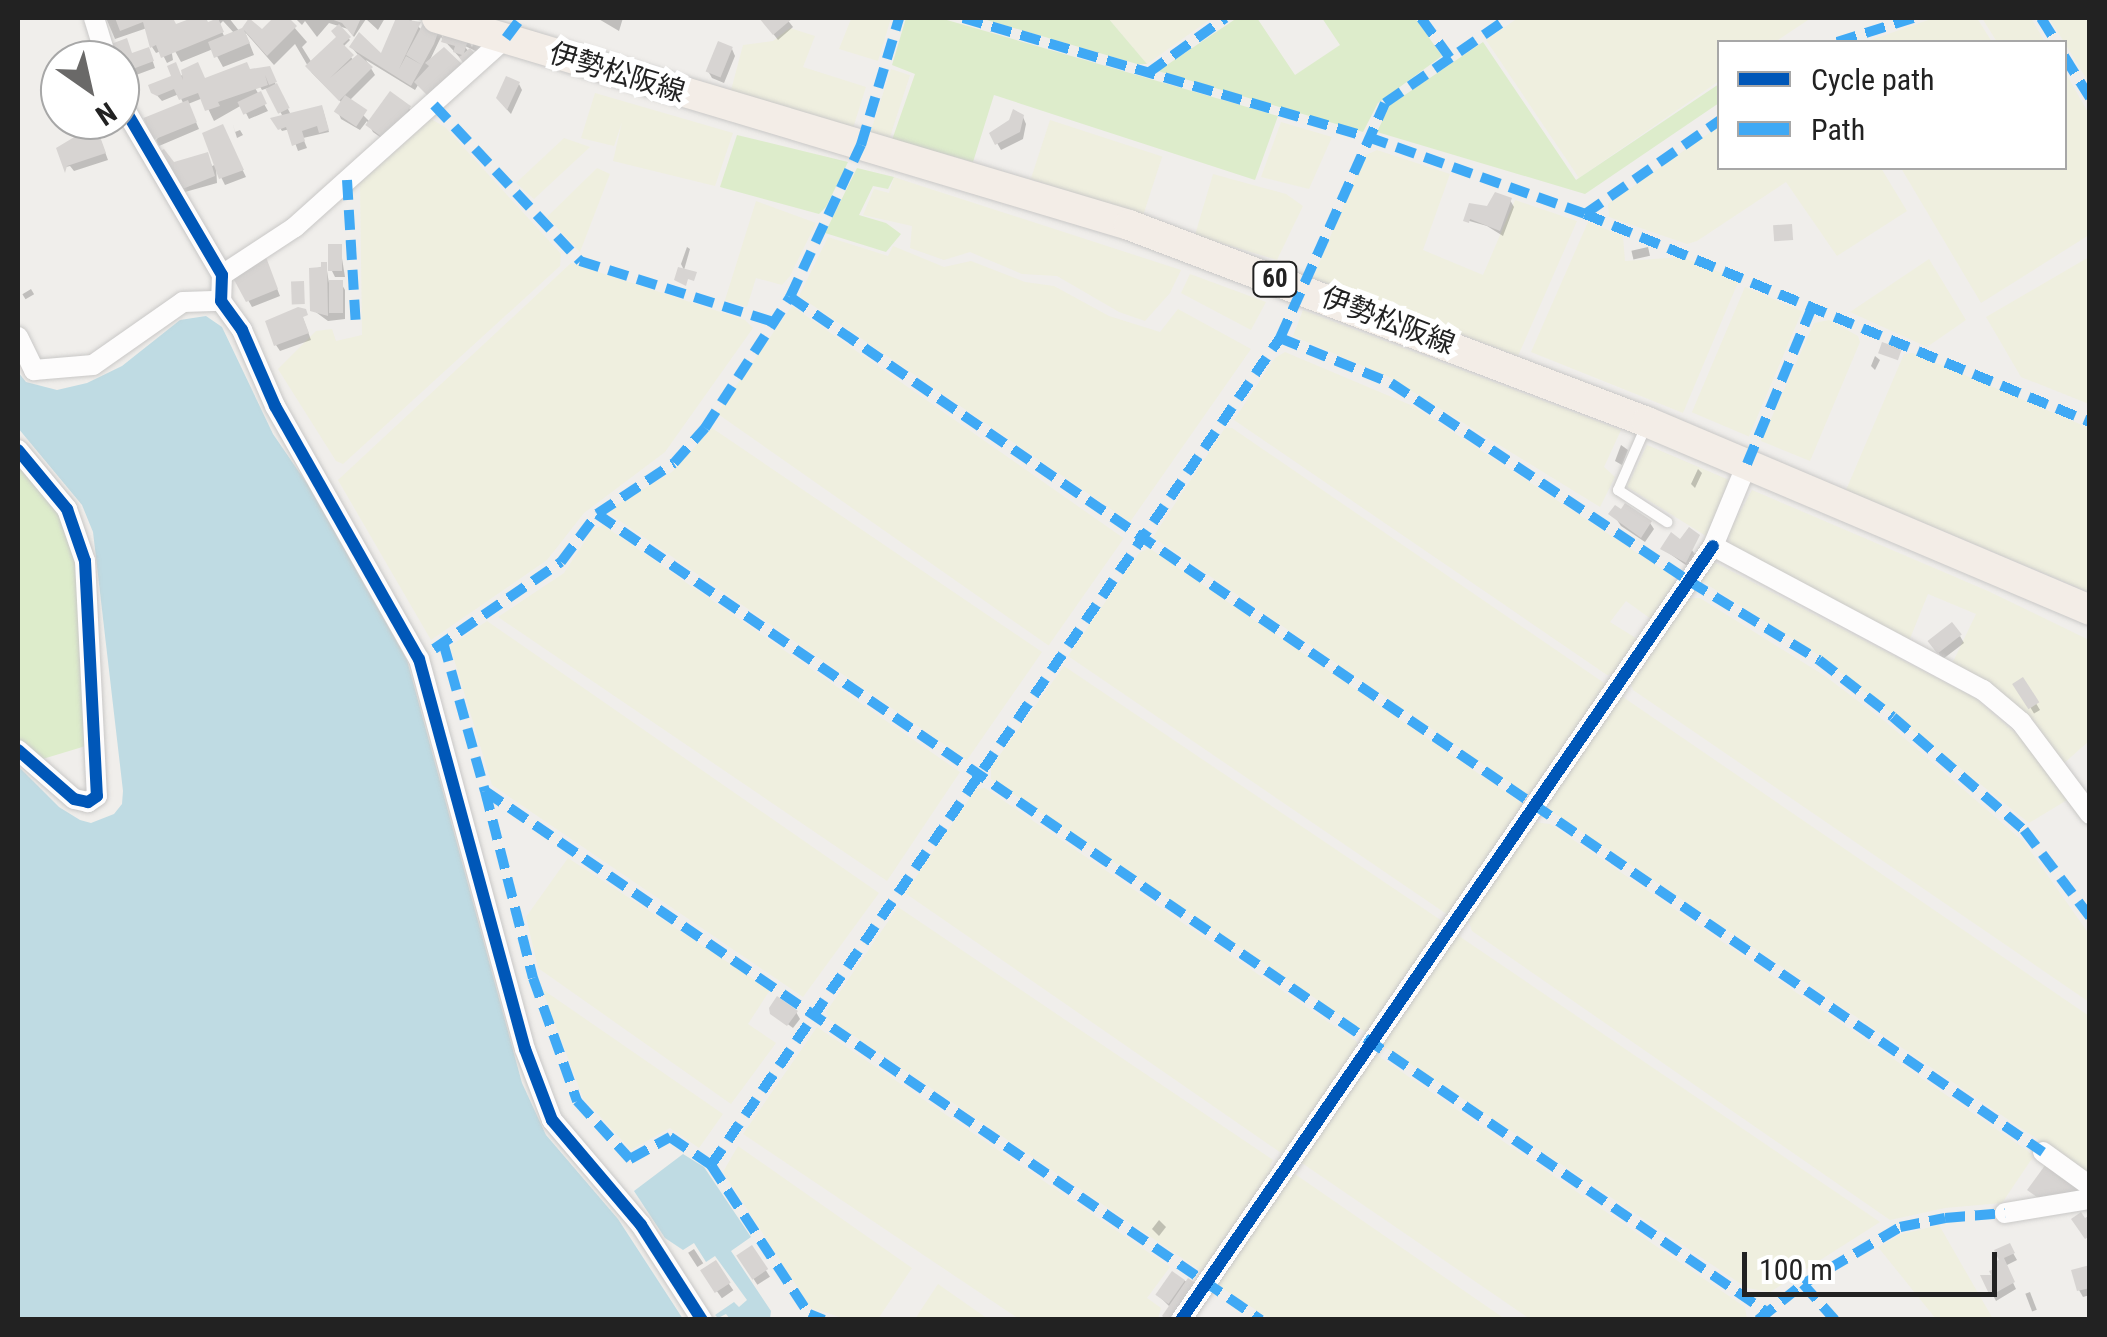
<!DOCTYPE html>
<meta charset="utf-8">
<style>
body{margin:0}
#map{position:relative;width:2107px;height:1337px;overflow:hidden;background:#f0eeeb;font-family:"Roboto Condensed","Noto Sans JP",sans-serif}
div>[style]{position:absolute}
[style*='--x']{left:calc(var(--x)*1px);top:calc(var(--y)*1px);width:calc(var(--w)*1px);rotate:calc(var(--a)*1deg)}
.farmland>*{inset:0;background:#efefdf;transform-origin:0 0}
.grass>*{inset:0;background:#ddeccb}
.water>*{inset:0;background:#bfdbe3}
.shadow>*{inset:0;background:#0003;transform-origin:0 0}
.building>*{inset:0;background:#d7d4d2;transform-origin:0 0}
.roads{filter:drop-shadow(0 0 2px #c9c8c7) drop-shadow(0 0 2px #c9c8c7)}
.lane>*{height:10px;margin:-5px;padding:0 5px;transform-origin:5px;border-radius:5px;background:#fdfcfc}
.street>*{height:20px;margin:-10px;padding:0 10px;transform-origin:10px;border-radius:10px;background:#fdfcfc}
.primary>*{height:30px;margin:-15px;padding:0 15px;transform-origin:15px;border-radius:15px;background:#f3ede7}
.quiet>*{height:10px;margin-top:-5px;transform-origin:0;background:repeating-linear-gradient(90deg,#3fa9f5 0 20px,transparent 0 30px)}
.cycleway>*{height:12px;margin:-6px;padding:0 6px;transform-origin:6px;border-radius:6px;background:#0057b8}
span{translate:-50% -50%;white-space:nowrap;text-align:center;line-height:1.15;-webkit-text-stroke:10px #fff;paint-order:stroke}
.shield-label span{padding:2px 8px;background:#fff;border:2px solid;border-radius:8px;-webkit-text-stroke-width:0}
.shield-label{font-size:25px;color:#222;font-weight:700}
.street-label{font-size:28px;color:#222}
.frame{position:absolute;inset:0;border:20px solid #222;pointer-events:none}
.legend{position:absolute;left:1717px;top:40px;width:350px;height:130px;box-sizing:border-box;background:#fff;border:2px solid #a7a7a7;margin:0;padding:12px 18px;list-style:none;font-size:30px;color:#222}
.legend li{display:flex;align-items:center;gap:20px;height:50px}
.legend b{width:50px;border:2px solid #a7a7a7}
.north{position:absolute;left:40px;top:40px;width:100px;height:100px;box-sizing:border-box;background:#fff;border:2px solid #a7a7a7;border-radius:50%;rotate:146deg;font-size:28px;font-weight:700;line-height:40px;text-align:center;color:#222}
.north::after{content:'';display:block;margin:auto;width:35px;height:45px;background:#6a6968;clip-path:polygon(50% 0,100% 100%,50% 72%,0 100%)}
.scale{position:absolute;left:1742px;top:1252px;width:255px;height:45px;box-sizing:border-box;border:5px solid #222;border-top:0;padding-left:12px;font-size:30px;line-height:35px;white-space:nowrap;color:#222;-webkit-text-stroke:8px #fff;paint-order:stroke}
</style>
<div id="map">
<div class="farmland">
<i style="clip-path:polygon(847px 18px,891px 18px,878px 61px,839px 49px,851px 19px)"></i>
<i style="clip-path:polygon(1108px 18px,1212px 18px,1147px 64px)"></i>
<i style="clip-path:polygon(1518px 18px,1811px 18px,1775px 42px,1720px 42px,1719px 81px,1579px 178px,1486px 40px)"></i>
<i style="clip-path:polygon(1934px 18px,1977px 18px,1992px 42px,1865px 42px)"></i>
<i style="clip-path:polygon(1982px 18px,2031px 18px,2045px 42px,1997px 42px)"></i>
<i style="clip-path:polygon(2049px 18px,2089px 18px,2089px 83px,2064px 42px)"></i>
<i style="clip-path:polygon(790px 28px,815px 36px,803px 67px,866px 87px,853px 128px,730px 94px,743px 45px,773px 41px)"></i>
<i style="left:891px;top:69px;width:20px;height:69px;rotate:18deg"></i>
<i style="clip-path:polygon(2065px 72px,2089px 114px,2089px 235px,1981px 303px,1901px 168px,2064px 168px)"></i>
<i style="clip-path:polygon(595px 93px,733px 133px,715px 186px,613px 161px,622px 122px,614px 146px,581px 138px)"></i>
<i style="clip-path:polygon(431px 119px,445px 127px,561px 254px,560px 266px,343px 464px,336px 461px,278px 369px,316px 331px,332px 329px,336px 341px,362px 335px,360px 183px)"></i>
<i style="left:1050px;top:120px;width:118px;height:62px;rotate:18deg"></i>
<i style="clip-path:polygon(1281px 122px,1332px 137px,1309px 189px,1261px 177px)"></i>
<i style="clip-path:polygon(1719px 126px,1720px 168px,1881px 168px,1907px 211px,1837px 256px,1786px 182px,1697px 241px,1687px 244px,1609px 217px,1608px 204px)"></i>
<i style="clip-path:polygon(564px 138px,590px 147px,534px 199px,516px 183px)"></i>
<i style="clip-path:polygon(1377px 150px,1450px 174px,1423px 250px,1483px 275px,1515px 200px,1577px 221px,1518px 356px,1313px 278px,1364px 156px)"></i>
<i style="clip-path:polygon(597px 168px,610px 174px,580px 252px,547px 217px)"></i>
<i style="clip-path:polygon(1213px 174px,1286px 194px,1303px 206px,1277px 260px,1195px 235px)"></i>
<i style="clip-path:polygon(894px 177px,909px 182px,1181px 270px,1170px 293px,1145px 321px,1119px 312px,1057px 276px,1022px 274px,970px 252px,944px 260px,910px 248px,912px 226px,863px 215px,874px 189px,889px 193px)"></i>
<i style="clip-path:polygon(756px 201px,816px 223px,790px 276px,782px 285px,756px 278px,747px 307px,725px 300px)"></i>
<i style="clip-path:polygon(1588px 222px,1623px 236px,1625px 261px,1682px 257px,1739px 280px,1683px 413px,1531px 352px)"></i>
<i style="clip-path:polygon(828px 237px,888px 256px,893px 246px,944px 267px,971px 261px,1025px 282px,1054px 286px,1109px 316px,1160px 332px,1178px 309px,1251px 349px,1130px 522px,799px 296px)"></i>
<i style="clip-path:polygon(2089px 257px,2089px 404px,2021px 377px,1986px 317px)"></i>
<i style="clip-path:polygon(1929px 259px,1966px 320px,1927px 347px,1850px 312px)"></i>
<i style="clip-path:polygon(571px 263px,745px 320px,753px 328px,665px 452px,584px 513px,547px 560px,431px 640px,338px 480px)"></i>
<i style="clip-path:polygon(1190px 274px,1266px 302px,1251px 330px,1181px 293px)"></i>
<i style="left:1745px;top:287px;width:62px;height:136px;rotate:23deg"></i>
<i style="left:792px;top:306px;width:405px;height:131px;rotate:35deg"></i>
<i style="clip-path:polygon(1303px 310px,1621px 430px,1604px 467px,1615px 477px,1600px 507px,1389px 377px,1293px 336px)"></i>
<i style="clip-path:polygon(1829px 320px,1858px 336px,1860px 342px,1810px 461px,1761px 441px,1814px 323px)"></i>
<i style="clip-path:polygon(1285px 352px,1413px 406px,1674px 577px,1675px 584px,1651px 619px,1626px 601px,1610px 622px,1639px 640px,1616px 673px,1607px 675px,1234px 420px,1275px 358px)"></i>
<i style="clip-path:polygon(1913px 353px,2089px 428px,2089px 592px,1846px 490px,1904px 354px)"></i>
<i style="clip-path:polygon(712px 428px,1042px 652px,967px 760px,610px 514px,612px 508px,672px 472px)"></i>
<i style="clip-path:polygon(1225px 428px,1232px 428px,1607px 685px,1538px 790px,1528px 795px,1153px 537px)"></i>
<i style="clip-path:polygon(1647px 445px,1729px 480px,1706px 536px,1627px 487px)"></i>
<i style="clip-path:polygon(1752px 490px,1988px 591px,2089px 640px,2089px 741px,2063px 764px,2034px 721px,1991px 686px,1952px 664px,1976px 614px,1928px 594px,1909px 641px,1731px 550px,1729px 532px)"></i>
<i style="clip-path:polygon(603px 525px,960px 772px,887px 881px,498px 617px,564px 573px,592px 530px)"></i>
<i style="clip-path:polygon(1149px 548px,1520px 802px,1522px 811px,1448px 915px,1068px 656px,1139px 553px)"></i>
<i style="clip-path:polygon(1712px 561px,1975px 698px,2019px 736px,2067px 800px,2029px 823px,1820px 656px,1700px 580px)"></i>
<i style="clip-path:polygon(1689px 598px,1700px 598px,1825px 676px,1887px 723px,2024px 842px,2089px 934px,2089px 1002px,1633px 690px,1630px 681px)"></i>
<i style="clip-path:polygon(487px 621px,879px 893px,803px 997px,492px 785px,450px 646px)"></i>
<i style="clip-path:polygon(1064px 666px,1445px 923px,1368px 1034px,991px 779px,991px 767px)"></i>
<i style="clip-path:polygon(1620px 695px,2089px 1016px,2089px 1174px,1551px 811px,1546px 801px)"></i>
<i style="clip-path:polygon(985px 788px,1356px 1041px,1359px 1048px,1284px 1155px,905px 893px,976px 789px)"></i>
<i style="clip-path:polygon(1533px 822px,1550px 824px,2028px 1151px,2033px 1157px,2002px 1203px,1945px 1208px,1890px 1220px,1472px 931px,1467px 916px)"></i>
<i style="clip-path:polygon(568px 858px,770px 990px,748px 1024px,776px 1043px,731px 1104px,538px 968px,526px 917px)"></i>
<i style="clip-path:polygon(898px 907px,1273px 1160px,1270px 1166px,1273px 1172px,1204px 1273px,829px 1019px,826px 1012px)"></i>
<i style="clip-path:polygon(1456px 934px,1880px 1222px,1770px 1292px,1747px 1288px,1385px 1047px,1382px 1038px)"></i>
<i style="clip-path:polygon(542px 989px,723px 1114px,699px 1148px,670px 1128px,631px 1150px,583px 1098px)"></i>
<i style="clip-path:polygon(817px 1027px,1170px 1267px,1147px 1298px,1161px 1308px,1158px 1319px,1019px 1319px,743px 1134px)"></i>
<i style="clip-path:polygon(1377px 1055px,1745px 1307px,1747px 1319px,1530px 1319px,1299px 1161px,1369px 1057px)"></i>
<i style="clip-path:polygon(738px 1146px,912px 1268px,878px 1319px,846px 1319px,811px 1308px,723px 1172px)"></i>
<i style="clip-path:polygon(1292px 1172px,1505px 1319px,1270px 1319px,1219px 1286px,1218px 1276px)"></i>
<i style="clip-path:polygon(1939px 1225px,1993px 1319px,1936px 1319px,1878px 1247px,1902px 1234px)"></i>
<i style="clip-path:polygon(938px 1284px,988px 1319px,915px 1319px)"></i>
</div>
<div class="grass">
<i style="clip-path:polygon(906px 18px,940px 18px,1278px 116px,1255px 180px,994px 95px,973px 162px,892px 140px,915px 74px,892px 65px)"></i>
<i style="clip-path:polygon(980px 18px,1108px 18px,1147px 64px,1137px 64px)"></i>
<i style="clip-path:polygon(1237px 18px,1257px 18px,1295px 75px,1340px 45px,1322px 18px,1415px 18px,1442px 56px,1378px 103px,1363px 132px,1158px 71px)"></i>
<i style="clip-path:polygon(1483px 42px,1576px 180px,1719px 84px,1719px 103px,1585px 194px,1377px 132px,1390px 105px)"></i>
<i style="clip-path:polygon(737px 135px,848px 162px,826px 207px,819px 214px,720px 187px)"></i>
<i style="clip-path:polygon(857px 168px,894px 177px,888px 189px,873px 186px,859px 215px,886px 223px,901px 234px,886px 252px,825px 233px)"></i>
<i style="clip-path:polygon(18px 459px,52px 497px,73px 535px,85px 650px,89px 745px,36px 761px,18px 740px)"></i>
</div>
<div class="water">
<i style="clip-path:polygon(206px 316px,222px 327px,273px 434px,308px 485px,407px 660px,522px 1083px,546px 1135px,618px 1219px,683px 1319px,18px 1319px,18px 766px,59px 807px,80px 820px,91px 823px,114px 814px,122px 804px,123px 791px,93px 532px,82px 505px,18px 428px,18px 372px,26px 382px,57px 390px,87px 383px,122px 366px,180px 320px)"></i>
<i style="clip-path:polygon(683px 1154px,704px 1167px,751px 1237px,731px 1251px,771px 1311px,770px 1319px,730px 1319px,726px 1314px,718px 1318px,715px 1315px,734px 1302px,739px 1307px,747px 1300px,715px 1256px,706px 1262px,694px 1243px,683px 1250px,665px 1238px,634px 1191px)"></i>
</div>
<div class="shadow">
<i style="clip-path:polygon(evenodd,106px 18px,171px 18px,177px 27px,199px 18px,208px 25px,218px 21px,214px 18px,229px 18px,240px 32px,250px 20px,262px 32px,277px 18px,286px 18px,307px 42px,302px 47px,312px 63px,339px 37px,339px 28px,350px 40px,343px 47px,354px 61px,359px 56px,352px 48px,382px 57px,399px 18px,410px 19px,422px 30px,438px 29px,444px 40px,468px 39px,472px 47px,475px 40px,483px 44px,482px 54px,463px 45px,474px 57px,461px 59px,441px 37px,428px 64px,444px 51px,436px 104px,418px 85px,415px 90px,366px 60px,375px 75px,349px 101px,371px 123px,409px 108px,413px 114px,391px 145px,373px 132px,367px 121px,360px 130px,341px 119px,338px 112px,343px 104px,312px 73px,295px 44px,274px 65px,245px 32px,254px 55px,223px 67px,213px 49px,181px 62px,170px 42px,173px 60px,167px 63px,161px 51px,156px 53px,152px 47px,147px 28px,115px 39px,106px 18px,223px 21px,235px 34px,225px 38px,219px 25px,223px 21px)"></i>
<i style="clip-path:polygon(295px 18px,385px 18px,378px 30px,366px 19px,354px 37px,348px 29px,329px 23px,317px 37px,305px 21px,302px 25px)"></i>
<i style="clip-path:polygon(597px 18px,623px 18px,619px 31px)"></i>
<i style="clip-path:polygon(761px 18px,786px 18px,793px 27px,778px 40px)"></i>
<i style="clip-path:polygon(732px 49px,735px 56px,724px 83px,712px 78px,708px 71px)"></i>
<i style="clip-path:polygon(133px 55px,151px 56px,155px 68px,128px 78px,124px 72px)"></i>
<i style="clip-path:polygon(197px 66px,208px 91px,250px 71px,268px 69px,292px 117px,323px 110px,329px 132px,303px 138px,307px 148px,298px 151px,290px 129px,282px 131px,274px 119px,283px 117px,268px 88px,262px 90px,253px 75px,249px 77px,268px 111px,249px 119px,242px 105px,214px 121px,203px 98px,188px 104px,199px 129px,159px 146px,156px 140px,184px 105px,179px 94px,162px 101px,154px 92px)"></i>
<i style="clip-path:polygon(519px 84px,522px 90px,511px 114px,503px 105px)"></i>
<i style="clip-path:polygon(1023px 117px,1026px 124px,1023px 139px,1001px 150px,992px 134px)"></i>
<i style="clip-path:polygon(232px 122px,235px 132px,240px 130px,243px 135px,237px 138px)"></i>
<i style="clip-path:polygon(225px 134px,246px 177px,225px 185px,216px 167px,217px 183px,185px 192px,163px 154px,173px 165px,207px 155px,212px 166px,219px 163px)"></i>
<i style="clip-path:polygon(101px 141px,108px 160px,74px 171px,70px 166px,66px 167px,64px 148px)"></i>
<i style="clip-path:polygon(1510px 200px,1514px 207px,1503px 236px,1487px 226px,1466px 220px)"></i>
<i style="clip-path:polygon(340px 246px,345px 277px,335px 277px,332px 271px)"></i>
<i style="clip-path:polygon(687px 247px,690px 249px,684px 270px,681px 264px)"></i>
<i style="left:1648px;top:247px;width:9px;height:17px;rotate:77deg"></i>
<i style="clip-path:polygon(326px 265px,329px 283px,341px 283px,345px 290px,345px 319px,328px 321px,313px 310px,312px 270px)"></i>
<i style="clip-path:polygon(268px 266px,280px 296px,252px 307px,235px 277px)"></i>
<i style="left:31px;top:289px;width:6px;height:10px;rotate:59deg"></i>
<i style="clip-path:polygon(303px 318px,311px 340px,280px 351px,276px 345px)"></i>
<i style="clip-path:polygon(1875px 356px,1880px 360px,1875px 370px,1871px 366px)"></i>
<i style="clip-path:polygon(1621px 445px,1628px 450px,1622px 465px,1615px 461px)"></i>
<i style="clip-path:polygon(1698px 469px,1702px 473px,1695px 488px,1691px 484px)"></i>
<i style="clip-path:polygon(1622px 512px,1650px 523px,1654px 529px,1645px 542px,1621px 526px,1617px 520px)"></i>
<i style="clip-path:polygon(1698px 536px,1691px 549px,1698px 558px,1690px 568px,1663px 549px,1689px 548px)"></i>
<i style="clip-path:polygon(1960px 636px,1964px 643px,1943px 659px,1935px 649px)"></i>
<i style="left:2022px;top:680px;width:35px;height:7px;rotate:59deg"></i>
<i style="clip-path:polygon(796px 1012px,800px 1019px,793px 1028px,773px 1013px)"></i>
<i style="clip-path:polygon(1159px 1220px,1166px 1227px,1159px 1236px,1152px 1229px)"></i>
<i style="clip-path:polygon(2009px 1246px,2017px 1260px,2005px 1266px,2016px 1289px,1996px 1301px,1984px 1278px,1995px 1278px,1996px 1264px)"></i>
<i style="left:694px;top:1249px;width:17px;height:7px;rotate:57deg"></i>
<i style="left:752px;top:1249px;width:33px;height:15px;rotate:57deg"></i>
<i style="left:715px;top:1264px;width:32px;height:14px;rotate:55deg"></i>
<i style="clip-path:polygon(2090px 1268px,2090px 1295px,2083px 1297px,2079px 1290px)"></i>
<i style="clip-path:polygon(1173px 1275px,1195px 1286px,1171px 1308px,1159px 1296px)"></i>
<i style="left:2030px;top:1292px;width:19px;height:5px;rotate:69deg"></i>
</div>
<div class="building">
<i style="clip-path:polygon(115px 18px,173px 18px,176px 24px,192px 18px,206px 18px,208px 22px,218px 18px,224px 32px,161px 58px,156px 45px,150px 48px,143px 22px,120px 31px)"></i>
<i style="clip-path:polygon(249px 18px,262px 29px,273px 18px,289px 18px,297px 26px,267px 56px,244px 30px,250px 43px,214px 58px,208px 42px,242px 28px)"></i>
<i style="clip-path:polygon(328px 18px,361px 18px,353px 36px,342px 23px)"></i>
<i style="clip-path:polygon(396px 18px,421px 22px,399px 69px,406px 56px,422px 65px,406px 55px,424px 22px,440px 27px,434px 44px,411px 86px,349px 47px,359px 32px,381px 53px)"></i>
<i style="clip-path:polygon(759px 18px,793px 18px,773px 35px)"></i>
<i style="clip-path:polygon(339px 24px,351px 37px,343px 44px,354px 55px,330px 78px,358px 54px,373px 67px,339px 101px,305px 66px,336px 37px,331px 31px)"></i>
<i style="clip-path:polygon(446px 29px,469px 37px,464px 53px,470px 48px,477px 56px,466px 67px,459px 57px,462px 55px,453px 52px,455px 46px,441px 42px)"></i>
<i style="clip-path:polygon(127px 38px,132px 53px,149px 47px,154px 61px,122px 73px,111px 44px)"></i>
<i style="left:718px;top:41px;width:16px;height:33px;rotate:22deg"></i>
<i style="clip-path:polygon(444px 47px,463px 65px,431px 99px,414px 82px,429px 66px,425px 63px)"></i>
<i style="clip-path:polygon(176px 62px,183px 80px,181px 70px,198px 62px,205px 78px,247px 62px,250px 69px,270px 66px,277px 82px,269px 85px,265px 75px,268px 85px,218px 102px,220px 106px,205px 111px,198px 93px,179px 100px,174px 89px,157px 96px,151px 93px,148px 85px,171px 76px,167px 66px)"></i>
<i style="clip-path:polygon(506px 76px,520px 82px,507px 110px,496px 98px)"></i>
<i style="left:277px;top:83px;width:28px;height:13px;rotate:63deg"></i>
<i style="left:261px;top:91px;width:14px;height:26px;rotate:65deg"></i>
<i style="left:390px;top:91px;width:26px;height:42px;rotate:36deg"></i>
<i style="left:345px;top:95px;width:27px;height:20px;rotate:34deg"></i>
<i style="left:188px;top:100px;width:24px;height:48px;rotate:68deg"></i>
<i style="clip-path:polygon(322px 105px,329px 130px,319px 133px,317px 126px,302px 131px,305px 141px,292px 146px,286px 127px,278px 130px,270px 118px)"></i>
<i style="clip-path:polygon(1013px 109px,1024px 115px,1020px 132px,995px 145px,989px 133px,1009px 120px)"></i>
<i style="clip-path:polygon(223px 124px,244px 170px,219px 179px,202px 133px)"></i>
<i style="clip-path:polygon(98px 131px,106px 153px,67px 166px,65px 173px,56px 148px,76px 136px)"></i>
<i style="clip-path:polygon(164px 149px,174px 162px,208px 152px,215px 176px,180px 190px,159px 152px)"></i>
<i style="clip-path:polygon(1495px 192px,1512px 198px,1500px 231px,1470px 219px,1469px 223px,1463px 221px,1469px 203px,1487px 206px)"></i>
<i style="left:1792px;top:224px;width:16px;height:19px;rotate:86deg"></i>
<i style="left:328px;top:244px;width:14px;height:27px"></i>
<i style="clip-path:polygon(266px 257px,278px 289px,246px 302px,232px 276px)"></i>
<i style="clip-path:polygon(321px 262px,327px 262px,328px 316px,310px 311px,309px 268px,321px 267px)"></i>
<i style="clip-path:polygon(678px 267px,697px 272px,694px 281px,688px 279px,686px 286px,674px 280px)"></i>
<i style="left:343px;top:280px;width:33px;height:14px;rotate:90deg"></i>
<i style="left:304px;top:281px;width:23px;height:13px;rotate:88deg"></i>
<i style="clip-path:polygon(298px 307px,306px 309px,308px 315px,303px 317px,309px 333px,274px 346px,265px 321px)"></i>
<i style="left:1882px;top:342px;width:21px;height:12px;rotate:19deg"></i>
<i style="clip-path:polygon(1625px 503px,1652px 521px,1641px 538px,1608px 514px,1615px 505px,1621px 509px)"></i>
<i style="clip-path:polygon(1689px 527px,1700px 535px,1686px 563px,1660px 549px,1671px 532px,1680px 539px)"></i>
<i style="left:1952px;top:622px;width:16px;height:31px;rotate:52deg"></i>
<i style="left:2023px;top:677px;width:30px;height:13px;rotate:57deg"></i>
<i style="clip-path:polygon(777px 996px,798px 1011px,787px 1026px,770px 1014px,769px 1008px)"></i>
<i style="clip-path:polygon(2046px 1164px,2081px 1188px,2078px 1193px,2045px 1203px,2027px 1190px)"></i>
<i style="clip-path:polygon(2081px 1212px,2085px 1218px,2090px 1215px,2090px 1236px,2085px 1239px,2071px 1219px)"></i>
<i style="clip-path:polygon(2010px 1243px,2015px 1253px,2004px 1258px,2015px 1282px,1990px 1296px,1980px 1275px,1991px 1275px,1989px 1271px,1996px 1268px,1993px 1262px,1999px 1260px,1994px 1250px)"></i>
<i style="left:752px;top:1245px;width:29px;height:19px;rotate:56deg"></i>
<i style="left:716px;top:1260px;width:27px;height:19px;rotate:57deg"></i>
<i style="clip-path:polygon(2090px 1265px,2090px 1288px,2077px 1291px,2071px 1270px)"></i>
<i style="left:1172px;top:1271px;width:16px;height:29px;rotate:35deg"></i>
<i style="clip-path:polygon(1188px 1278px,1197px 1284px,1173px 1320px,1167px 1320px,1162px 1316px)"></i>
</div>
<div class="roads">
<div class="lane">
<i style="--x:1646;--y:426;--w:70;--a:113.6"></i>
<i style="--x:1618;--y:490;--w:59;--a:33.1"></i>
</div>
<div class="street">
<i style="--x:94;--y:18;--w:44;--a:72.8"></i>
<i style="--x:120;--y:101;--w:202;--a:59.6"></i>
<i style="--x:222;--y:275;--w:26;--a:92"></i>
<i style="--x:221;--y:301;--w:36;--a:54"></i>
<i style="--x:242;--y:330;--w:83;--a:66.5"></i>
<i style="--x:275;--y:406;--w:291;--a:60.4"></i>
<i style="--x:419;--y:659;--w:404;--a:74.8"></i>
<i style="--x:525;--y:1049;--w:76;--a:69.2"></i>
<i style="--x:552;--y:1120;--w:138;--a:49.7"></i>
<i style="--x:641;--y:1225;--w:113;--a:57.3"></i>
<i style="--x:222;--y:275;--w:87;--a:-33.3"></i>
<i style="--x:295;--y:227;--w:283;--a:-41.9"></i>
<i style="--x:18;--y:337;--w:37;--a:64"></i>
<i style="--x:34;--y:370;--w:59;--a:-4.8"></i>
<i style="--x:93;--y:365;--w:110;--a:-35"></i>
<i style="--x:183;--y:302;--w:38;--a:-2"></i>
<i style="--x:18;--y:450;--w:77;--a:50.3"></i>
<i style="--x:67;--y:509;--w:55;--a:70.9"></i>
<i style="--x:85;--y:561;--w:235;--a:87.1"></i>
<i style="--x:97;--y:796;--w:11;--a:146"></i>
<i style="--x:88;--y:802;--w:14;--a:-168"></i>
<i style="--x:74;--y:799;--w:74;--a:-138.8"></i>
<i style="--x:1747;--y:464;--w:89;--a:112.5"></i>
<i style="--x:1713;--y:546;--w:306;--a:28.1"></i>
<i style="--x:1983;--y:690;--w:50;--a:40.1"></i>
<i style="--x:2021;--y:722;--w:115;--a:53.1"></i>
<i style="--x:2043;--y:1152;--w:58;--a:35.9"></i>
<i style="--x:2005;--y:1213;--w:86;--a:-9.4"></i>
<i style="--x:1181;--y:1320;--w:939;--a:-55.5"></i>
</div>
<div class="primary">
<i style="--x:437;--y:18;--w:722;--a:16.65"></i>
<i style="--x:1129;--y:225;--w:554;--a:20.82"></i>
<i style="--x:1647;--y:422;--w:481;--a:23"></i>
</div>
</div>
<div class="quiet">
<i style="--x:963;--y:18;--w:422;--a:16.4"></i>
<i style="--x:1368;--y:137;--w:230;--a:19.5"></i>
<i style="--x:1585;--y:214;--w:546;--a:22.39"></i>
<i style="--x:1421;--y:18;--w:49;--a:54.1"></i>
<i style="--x:2041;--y:18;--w:28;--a:58"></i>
<i style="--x:506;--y:38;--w:25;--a:-53"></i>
<i style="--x:1837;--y:42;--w:80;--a:-17.5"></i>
<i style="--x:2064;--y:56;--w:49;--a:58.2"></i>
<i style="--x:1148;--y:73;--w:95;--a:-35.5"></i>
<i style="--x:434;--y:105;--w:214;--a:46.9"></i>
<i style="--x:580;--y:261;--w:202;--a:17.5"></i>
<i style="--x:347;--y:180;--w:146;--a:86.5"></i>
<i style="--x:1585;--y:214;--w:165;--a:-34.8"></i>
<i style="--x:790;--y:297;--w:1517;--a:34.31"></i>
<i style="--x:1280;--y:338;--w:120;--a:22.1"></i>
<i style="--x:1391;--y:383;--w:358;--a:33.6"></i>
<i style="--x:1689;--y:581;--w:152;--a:31.3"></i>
<i style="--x:1819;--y:660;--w:93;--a:37.6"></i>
<i style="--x:1893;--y:717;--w:173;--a:40.8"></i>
<i style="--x:2024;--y:830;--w:109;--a:52.8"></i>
<i style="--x:1747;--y:464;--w:172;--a:-67.5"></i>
<i style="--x:597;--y:514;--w:1413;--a:34.3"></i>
<i style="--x:443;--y:642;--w:155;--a:74.3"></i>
<i style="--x:485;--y:791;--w:939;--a:34.28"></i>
<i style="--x:434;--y:649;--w:154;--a:-34.4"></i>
<i style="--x:561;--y:562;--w:60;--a:-53.1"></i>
<i style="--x:597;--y:514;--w:92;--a:-33.5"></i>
<i style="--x:674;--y:463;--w:47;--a:-48.5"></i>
<i style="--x:705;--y:428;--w:156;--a:-57"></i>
<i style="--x:790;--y:297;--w:168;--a:-65"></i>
<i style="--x:861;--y:145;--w:133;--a:-73.3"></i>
<i style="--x:485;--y:791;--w:193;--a:75.6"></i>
<i style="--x:533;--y:978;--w:131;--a:70.3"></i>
<i style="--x:577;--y:1101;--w:79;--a:47.6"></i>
<i style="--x:630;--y:1159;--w:46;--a:-28.8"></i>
<i style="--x:670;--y:1137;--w:50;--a:34.3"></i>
<i style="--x:711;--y:1165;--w:178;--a:56.7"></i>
<i style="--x:809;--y:1314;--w:16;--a:22"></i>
<i style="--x:711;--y:1165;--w:1004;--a:-55.47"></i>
<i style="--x:1280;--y:338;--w:257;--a:-65.9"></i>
<i style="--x:1385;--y:103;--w:150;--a:-34.6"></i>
<i style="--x:1803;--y:1284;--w:48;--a:48.4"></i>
<i style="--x:1758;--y:1320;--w:58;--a:-38.7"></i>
<i style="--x:1803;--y:1284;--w:113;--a:-30.4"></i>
<i style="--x:1900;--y:1227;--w:46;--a:-11.3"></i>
<i style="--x:1945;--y:1218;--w:60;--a:-4.8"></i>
</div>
<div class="cycleway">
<i style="--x:120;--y:101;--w:202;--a:59.6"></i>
<i style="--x:222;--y:275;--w:26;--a:92"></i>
<i style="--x:221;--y:301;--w:36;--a:54"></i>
<i style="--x:242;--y:330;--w:83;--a:66.5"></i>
<i style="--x:275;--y:406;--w:291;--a:60.4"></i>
<i style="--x:419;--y:659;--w:404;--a:74.8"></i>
<i style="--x:525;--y:1049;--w:76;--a:69.2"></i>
<i style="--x:552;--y:1120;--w:138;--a:49.7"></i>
<i style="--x:641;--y:1225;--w:113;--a:57.3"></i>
<i style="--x:18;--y:450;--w:77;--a:50.3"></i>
<i style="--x:67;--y:509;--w:55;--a:70.9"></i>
<i style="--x:85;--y:561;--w:235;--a:87.1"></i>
<i style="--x:97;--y:796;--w:11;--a:146"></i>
<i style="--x:88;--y:802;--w:14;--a:-168"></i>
<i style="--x:74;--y:799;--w:74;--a:-138.8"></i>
<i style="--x:1181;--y:1320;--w:939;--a:-55.5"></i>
</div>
<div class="shield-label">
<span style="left:1275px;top:279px">60</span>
</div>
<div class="street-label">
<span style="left:617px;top:73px;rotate:17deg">伊勢松阪線</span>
<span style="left:1388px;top:321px;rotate:21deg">伊勢松阪線</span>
</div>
<div class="frame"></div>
<ul class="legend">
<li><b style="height:12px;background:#0057b8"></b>Cycle path</li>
<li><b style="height:12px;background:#3fa9f5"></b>Path</li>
</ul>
<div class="north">N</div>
<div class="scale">100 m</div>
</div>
